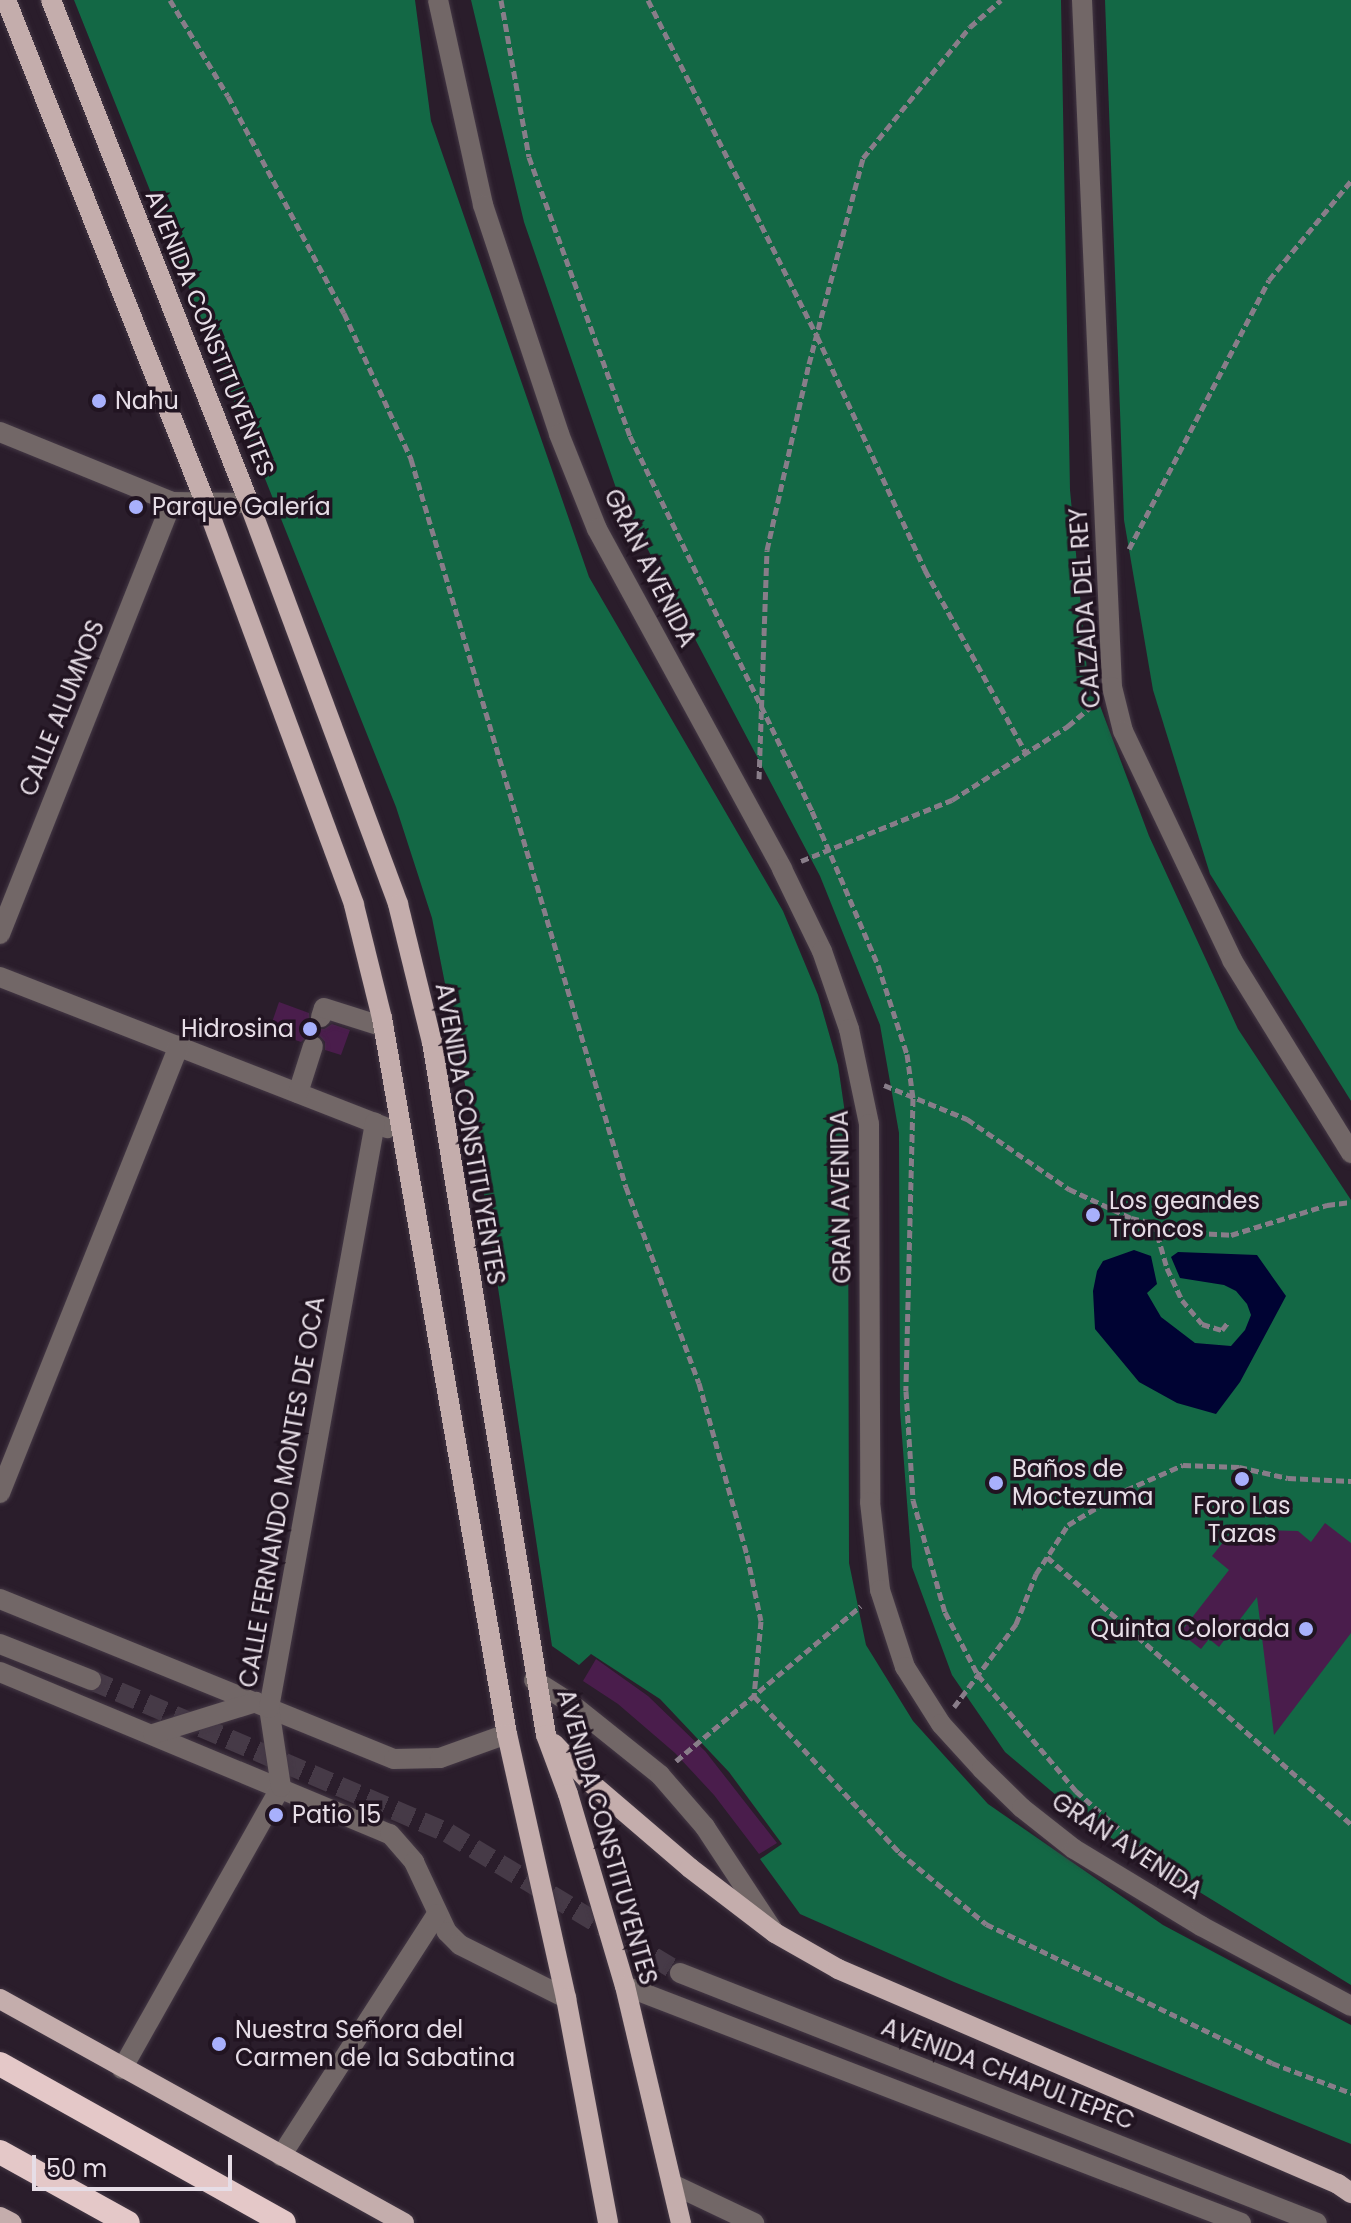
<!DOCTYPE html>
<meta charset="utf-8">
<style>
body{margin:0}
#map{position:relative;width:1351px;height:2223px;overflow:hidden;background:#2a1d2b;font-family:Poppins,sans-serif}
div>[style]{position:absolute}
[style*='--x']{left:calc(var(--x)*1px);top:calc(var(--y)*1px);width:calc(var(--w)*1px);rotate:calc(var(--a)*1deg)}
.forest>*{inset:0;background:#136845}
.water>*{inset:0;background:#000333}
.building>*{inset:0;background:#4a1d4c}
.minor-tunnel>*{height:20px;margin-top:-10px;transform-origin:0;background:repeating-linear-gradient(90deg,#463a47 0 20px,transparent 0 30px)}
.path>*{height:5px;margin-top:-2.5px;transform-origin:0;background:repeating-linear-gradient(90deg,#887d89 0 8px,transparent 0 12px)}
.roads{filter:drop-shadow(0 0 2px #443845) drop-shadow(0 0 2px #443845)}
.minor>*{height:20px;margin:-10px;padding:0 10px;transform-origin:10px;border-radius:10px;background:#726767}
.major>*{height:20px;margin:-10px;padding:0 10px;transform-origin:10px;border-radius:10px;background:#c4adac}
.highway>*{height:24px;margin:-12px;padding:0 12px;transform-origin:12px;border-radius:12px;background:#e4c8c8}
.dots>*{width:22px;height:22px;translate:-50% -50%;box-sizing:border-box;border:4px solid #211421;border-radius:50%}
span{translate:-50% -50%;white-space:nowrap;text-align:center;line-height:1.15;-webkit-text-stroke:7px #211421;paint-order:stroke}
.street-label{font-size:24px;color:#e6dde6}
.poi-label{font-size:24px;color:#e6dde6}
.left{translate:0 -50%;text-align:left}
.right{translate:-100% -50%;text-align:right}
.scale{position:absolute;left:32px;top:2155px;width:200px;height:36px;box-sizing:border-box;border:4px solid #e6dde6;border-top:0;padding-left:10px;font-size:24px;line-height:28px;white-space:nowrap;color:#e6dde6;-webkit-text-stroke:6px #211421;paint-order:stroke}
</style>
<div id="map">
<div class="forest">
<i style="clip-path:polygon(74px 0,415px 0,431px 121px,589px 577px,783px 911px,818px 995px,838px 1065px,848px 1134px,849px 1563px,866px 1645px,913px 1721px,988px 1804px,1163px 1925px,1351px 2025px,1351px 2144px,954px 1982px,800px 1914px,760px 1859px,782px 1844px,729px 1772px,660px 1699px,591px 1654px,579px 1665px,552px 1646px,475px 1135px,432px 918px,396px 807px)"></i>
<i style="clip-path:polygon(471px 0,1061px 0,1070px 490px,1087px 671px,1149px 836px,1238px 1029px,1351px 1200px,1351px 1985px,1095px 1828px,1005px 1752px,952px 1675px,912px 1567px,900px 1411px,899px 1133px,880px 1025px,820px 876px,617px 491px,524px 222px)"></i>
<i style="clip-path:polygon(1105px 0,1351px 0,1351px 1101px,1210px 874px,1153px 690px,1124px 520px)"></i>
</div>
<div class="water">
<i style="clip-path:polygon(1134px 1250px,1151px 1256px,1157px 1284px,1147px 1293px,1161px 1317px,1195px 1343px,1231px 1346px,1245px 1330px,1251px 1315px,1247px 1304px,1236px 1291px,1224px 1285px,1180px 1278px,1171px 1257px,1178px 1252px,1257px 1255px,1286px 1296px,1240px 1382px,1216px 1414px,1177px 1403px,1139px 1382px,1095px 1329px,1093px 1291px,1097px 1271px,1103px 1261px)"></i>
</div>
<div class="building">
<i style="clip-path:polygon(279px 1002px,309px 1013px,309px 1020px,316px 1029px,324px 1029px,332px 1024px,350px 1030px,341px 1055px,325px 1050px,325px 1042px,318px 1034px,310px 1034px,301px 1042px,269px 1031px)"></i>
<i style="clip-path:polygon(1325px 1523px,1351px 1543px,1351px 1633px,1274px 1735px,1257px 1597px,1219px 1647px,1209px 1639px,1201px 1649px,1180px 1633px,1229px 1570px,1212px 1556px,1234px 1529px,1298px 1531px,1311px 1542px)"></i>
<i style="clip-path:polygon(596px 1659px,648px 1696px,705px 1751px,777px 1843px,759px 1854px,714px 1795px,675px 1753px,618px 1704px,583px 1681px)"></i>
</div>
<div class="minor-tunnel">
<i style="--x:91;--y:1680;--w:388;--a:23.2"></i>
<i style="--x:448;--y:1833;--w:271;--a:31.1"></i>
</div>
<div class="path">
<i style="--x:170;--y:0;--w:112;--a:58.9"></i>
<i style="--x:228;--y:96;--w:246;--a:61.9"></i>
<i style="--x:344;--y:313;--w:161;--a:65.3"></i>
<i style="--x:411;--y:459;--w:759;--a:73.55"></i>
<i style="--x:626;--y:1187;--w:209;--a:69.6"></i>
<i style="--x:699;--y:1383;--w:179;--a:74.4"></i>
<i style="--x:747;--y:1555;--w:67;--a:78"></i>
<i style="--x:761;--y:1621;--w:75;--a:95.3"></i>
<i style="--x:754;--y:1696;--w:213;--a:47.1"></i>
<i style="--x:899;--y:1852;--w:113;--a:39.6"></i>
<i style="--x:986;--y:1924;--w:318;--a:25.9"></i>
<i style="--x:1272;--y:2063;--w:85;--a:20.8"></i>
<i style="--x:501;--y:0;--w:159;--a:79.9"></i>
<i style="--x:529;--y:157;--w:297;--a:70.1"></i>
<i style="--x:630;--y:436;--w:417;--a:64.1"></i>
<i style="--x:812;--y:811;--w:168;--a:66.8"></i>
<i style="--x:878;--y:965;--w:94;--a:72"></i>
<i style="--x:907;--y:1054;--w:44;--a:82.2"></i>
<i style="--x:913;--y:1098;--w:293;--a:91.4"></i>
<i style="--x:906;--y:1391;--w:109;--a:86.3"></i>
<i style="--x:913;--y:1500;--w:116;--a:74.1"></i>
<i style="--x:945;--y:1612;--w:71;--a:62.4"></i>
<i style="--x:978;--y:1675;--w:152;--a:49.8"></i>
<i style="--x:1076;--y:1791;--w:144;--a:41.3"></i>
<i style="--x:648;--y:0;--w:376;--a:63.3"></i>
<i style="--x:817;--y:336;--w:258;--a:65.2"></i>
<i style="--x:925;--y:570;--w:209;--a:61.1"></i>
<i style="--x:1129;--y:549;--w:303;--a:-62.5"></i>
<i style="--x:1269;--y:280;--w:129;--a:-50.4"></i>
<i style="--x:759;--y:779;--w:229;--a:-88"></i>
<i style="--x:767;--y:550;--w:191;--a:-77.3"></i>
<i style="--x:809;--y:364;--w:213;--a:-75.3"></i>
<i style="--x:863;--y:158;--w:169;--a:-50.8"></i>
<i style="--x:970;--y:27;--w:41;--a:-41.1"></i>
<i style="--x:801;--y:861;--w:163;--a:-22"></i>
<i style="--x:952;--y:800;--w:138;--a:-32.5"></i>
<i style="--x:1068;--y:726;--w:34;--a:-40"></i>
<i style="--x:884;--y:1085;--w:90;--a:22.3"></i>
<i style="--x:967;--y:1119;--w:124;--a:34.5"></i>
<i style="--x:1069;--y:1189;--w:68;--a:25.1"></i>
<i style="--x:1131;--y:1218;--w:68;--a:12.8"></i>
<i style="--x:1197;--y:1233;--w:34;--a:3"></i>
<i style="--x:1231;--y:1235;--w:101;--a:-17.4"></i>
<i style="--x:1327;--y:1205;--w:24;--a:-7"></i>
<i style="--x:1154;--y:1223;--w:47;--a:73.9"></i>
<i style="--x:1167;--y:1268;--w:35;--a:65"></i>
<i style="--x:1182;--y:1300;--w:31;--a:50"></i>
<i style="--x:1202;--y:1324;--w:21;--a:17"></i>
<i style="--x:1222;--y:1330;--w:11;--a:-52"></i>
<i style="--x:1047;--y:1557;--w:405;--a:41.3"></i>
<i style="--x:954;--y:1707;--w:104;--a:-53.2"></i>
<i style="--x:1016;--y:1624;--w:54;--a:-68.2"></i>
<i style="--x:1036;--y:1574;--w:59;--a:-56.9"></i>
<i style="--x:1068;--y:1525;--w:68;--a:-31.1"></i>
<i style="--x:1126;--y:1490;--w:62;--a:-23.7"></i>
<i style="--x:1183;--y:1465;--w:56;--a:2"></i>
<i style="--x:1239;--y:1467;--w:50;--a:12.7"></i>
<i style="--x:1288;--y:1478;--w:63;--a:2.7"></i>
<i style="--x:676;--y:1761;--w:241;--a:-40"></i>
</div>
<div class="roads">
<div class="minor">
<i style="--x:438;--y:0;--w:210;--a:77.6"></i>
<i style="--x:483;--y:205;--w:241;--a:71.6"></i>
<i style="--x:559;--y:434;--w:102;--a:68.2"></i>
<i style="--x:597;--y:529;--w:387;--a:61.4"></i>
<i style="--x:782;--y:869;--w:91;--a:64"></i>
<i style="--x:822;--y:951;--w:83;--a:70.9"></i>
<i style="--x:849;--y:1029;--w:97;--a:78.1"></i>
<i style="--x:869;--y:1124;--w:378;--a:89.8"></i>
<i style="--x:870;--y:1502;--w:89;--a:83.5"></i>
<i style="--x:880;--y:1590;--w:81;--a:72"></i>
<i style="--x:905;--y:1667;--w:67;--a:57.7"></i>
<i style="--x:941;--y:1724;--w:61;--a:47.7"></i>
<i style="--x:982;--y:1769;--w:56;--a:44.3"></i>
<i style="--x:1022;--y:1808;--w:66;--a:38.3"></i>
<i style="--x:1074;--y:1849;--w:149;--a:31.2"></i>
<i style="--x:1201;--y:1926;--w:170;--a:28.1"></i>
<i style="--x:1082;--y:0;--w:688;--a:87.5"></i>
<i style="--x:1112;--y:687;--w:45;--a:76"></i>
<i style="--x:1123;--y:731;--w:254;--a:64.5"></i>
<i style="--x:1232;--y:960;--w:227;--a:58.3"></i>
<i style="--x:0;--y:432;--w:186;--a:22.1"></i>
<i style="--x:172;--y:502;--w:77;--a:0.7"></i>
<i style="--x:0;--y:934;--w:465;--a:-68.3"></i>
<i style="--x:0;--y:977;--w:416;--a:21.3"></i>
<i style="--x:321;--y:1017;--w:9;--a:-72"></i>
<i style="--x:324;--y:1008;--w:63;--a:17.6"></i>
<i style="--x:298;--y:1093;--w:49;--a:-72.3"></i>
<i style="--x:0;--y:1493;--w:482;--a:-68.2"></i>
<i style="--x:0;--y:1599;--w:425;--a:22.1"></i>
<i style="--x:394;--y:1759;--w:46;--a:-1.2"></i>
<i style="--x:440;--y:1758;--w:71;--a:-19.7"></i>
<i style="--x:0;--y:1644;--w:98;--a:21.6"></i>
<i style="--x:0;--y:1672;--w:422;--a:22.6"></i>
<i style="--x:390;--y:1834;--w:37;--a:49"></i>
<i style="--x:414;--y:1862;--w:77;--a:64.8"></i>
<i style="--x:447;--y:1932;--w:18;--a:45"></i>
<i style="--x:460;--y:1945;--w:119;--a:26.6"></i>
<i style="--x:534;--y:1680;--w:41;--a:32.2"></i>
<i style="--x:569;--y:1702;--w:117;--a:38.7"></i>
<i style="--x:660;--y:1775;--w:69;--a:49.1"></i>
<i style="--x:705;--y:1827;--w:122;--a:56.7"></i>
<i style="--x:153;--y:1734;--w:108;--a:-17.3"></i>
<i style="--x:680;--y:1973;--w:684;--a:21.43"></i>
<i style="--x:625;--y:1986;--w:660;--a:21.04"></i>
<i style="--x:122;--y:2069;--w:324;--a:-60.6"></i>
<i style="--x:281;--y:1787;--w:80;--a:-98.6"></i>
<i style="--x:269;--y:1708;--w:595;--a:-79.73"></i>
<i style="--x:281;--y:2156;--w:288;--a:-57.2"></i>
<i style="--x:672;--y:2184;--w:91;--a:25.4"></i>
</div>
<div class="major">
<i style="--x:6;--y:0;--w:542;--a:68.36"></i>
<i style="--x:206;--y:504;--w:427;--a:69.7"></i>
<i style="--x:354;--y:905;--w:116;--a:76.1"></i>
<i style="--x:382;--y:1018;--w:727;--a:80.1"></i>
<i style="--x:507;--y:1734;--w:271;--a:77.4"></i>
<i style="--x:566;--y:1998;--w:229;--a:79.4"></i>
<i style="--x:51;--y:0;--w:541;--a:68.51"></i>
<i style="--x:249;--y:503;--w:428;--a:69.6"></i>
<i style="--x:398;--y:904;--w:142;--a:76.2"></i>
<i style="--x:432;--y:1042;--w:702;--a:80.66"></i>
<i style="--x:546;--y:1735;--w:63;--a:69.6"></i>
<i style="--x:568;--y:1794;--w:200;--a:73.5"></i>
<i style="--x:625;--y:1986;--w:244;--a:76.7"></i>
<i style="--x:554;--y:1744;--w:55;--a:46.5"></i>
<i style="--x:592;--y:1784;--w:129;--a:40.6"></i>
<i style="--x:690;--y:1868;--w:107;--a:37.4"></i>
<i style="--x:775;--y:1933;--w:73;--a:29.7"></i>
<i style="--x:838;--y:1969;--w:544;--a:23.27"></i>
<i style="--x:1338;--y:2184;--w:16;--a:35"></i>
<i style="--x:0;--y:1999;--w:462;--a:29"></i>
<i style="--x:0;--y:2217;--w:13;--a:27"></i>
</div>
<div class="highway">
<i style="--x:0;--y:2064;--w:325;--a:29.2"></i>
<i style="--x:0;--y:2152;--w:146;--a:29"></i>
</div>
</div>
<div class="dots">
<i style="left:99px;top:401px;background:#a8b0fc"></i>
<i style="left:136px;top:507px;background:#a8b0fc"></i>
<i style="left:310px;top:1029px;background:#a8b0fc"></i>
<i style="left:1093px;top:1215px;background:#a8b0fc"></i>
<i style="left:1242px;top:1479px;background:#a8b0fc"></i>
<i style="left:996px;top:1483px;background:#a8b0fc"></i>
<i style="left:1306px;top:1629px;background:#a8b0fc"></i>
<i style="left:276px;top:1815px;background:#a8b0fc"></i>
<i style="left:219px;top:2044px;background:#a8b0fc"></i>
</div>
<div class="street-label">
<span style="left:210px;top:333px;rotate:68deg">AVENIDA CONSTITUYENTES</span>
<span style="left:650px;top:568px;rotate:63deg">GRAN AVENIDA</span>
<span style="left:1085px;top:608px;rotate:-94deg">CALZADA DEL REY</span>
<span style="left:62px;top:708px;rotate:-68deg">CALLE ALUMNOS</span>
<span style="left:470px;top:1134px;rotate:80deg">AVENIDA CONSTITUYENTES</span>
<span style="left:841px;top:1197px;rotate:-91deg">GRAN AVENIDA</span>
<span style="left:282px;top:1492px;rotate:-80deg">CALLE FERNANDO MONTES DE OCA</span>
<span style="left:607px;top:1837px;rotate:74deg">AVENIDA CONSTITUYENTES</span>
<span style="left:1127px;top:1846px;rotate:33deg">GRAN AVENIDA</span>
<span style="left:1008px;top:2074px;rotate:21deg">AVENIDA CHAPULTEPEC</span>
</div>
<div class="poi-label">
<span class="left" style="left:115px;top:401px">Nahu</span>
<span class="left" style="left:152px;top:507px">Parque Galería</span>
<span class="right" style="left:294px;top:1029px">Hidrosina</span>
<span class="left" style="left:1109px;top:1215px">Los geandes<br>Troncos</span>
<span class="left" style="left:1012px;top:1483px">Baños de<br>Moctezuma</span>
<span style="left:1242px;top:1520px">Foro Las<br>Tazas</span>
<span class="right" style="left:1290px;top:1629px">Quinta Colorada</span>
<span class="left" style="left:292px;top:1815px">Patio 15</span>
<span class="left" style="left:235px;top:2044px">Nuestra Señora del<br>Carmen de la Sabatina</span>
</div>
<div class="scale">50 m</div>
</div>
